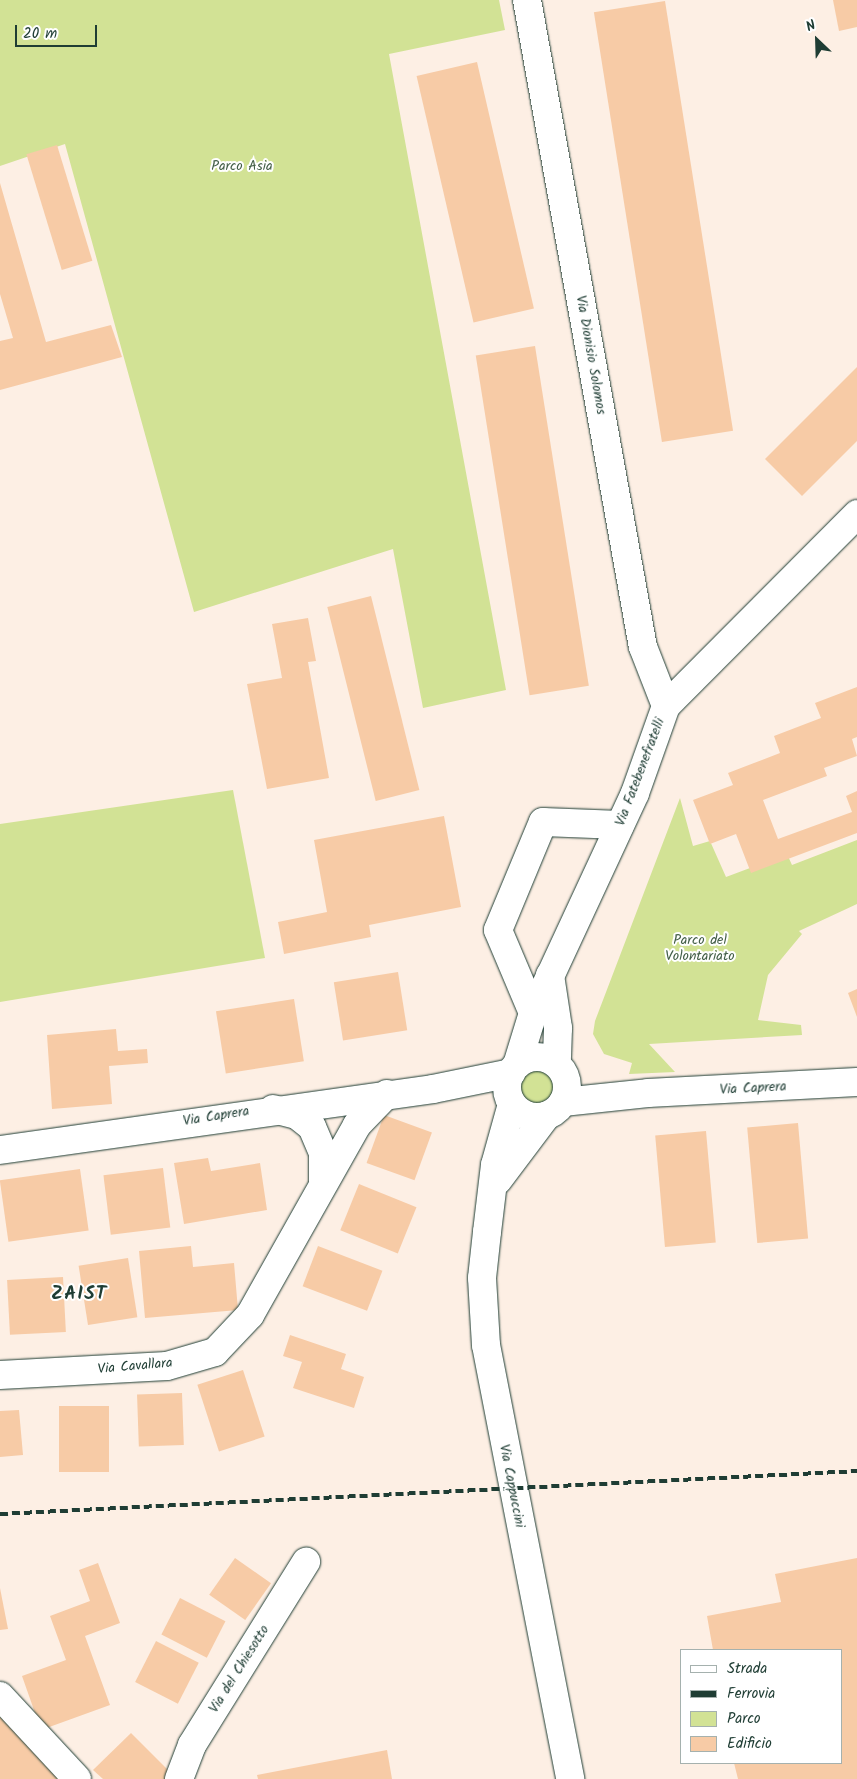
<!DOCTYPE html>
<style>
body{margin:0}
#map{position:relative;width:857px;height:1779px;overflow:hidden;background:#fdefe4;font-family:Kalam,sans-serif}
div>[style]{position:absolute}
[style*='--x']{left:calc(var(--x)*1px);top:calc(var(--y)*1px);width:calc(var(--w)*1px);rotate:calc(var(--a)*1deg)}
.green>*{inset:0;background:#d2e295}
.round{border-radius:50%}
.building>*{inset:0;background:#f7cba6;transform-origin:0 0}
.roads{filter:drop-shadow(0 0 1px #1f3d34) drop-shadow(0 0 1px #1f3d34)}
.minor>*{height:28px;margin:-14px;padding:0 14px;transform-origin:14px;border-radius:14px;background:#fff}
.minor>.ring{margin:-14px;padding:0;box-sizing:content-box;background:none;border:28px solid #fff;border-radius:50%}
.rail>*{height:4px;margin-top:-2px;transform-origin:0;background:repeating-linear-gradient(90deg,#1f3d34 0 8px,transparent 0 12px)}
span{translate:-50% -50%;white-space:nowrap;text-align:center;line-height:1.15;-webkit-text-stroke:4px #fff;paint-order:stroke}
.park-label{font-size:14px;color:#435e47}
.street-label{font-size:14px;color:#1f3d34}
.district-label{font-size:19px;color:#1f3d34;font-weight:700;letter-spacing:1px}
.legend{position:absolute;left:680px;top:1649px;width:162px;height:115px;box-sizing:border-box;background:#fff;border:1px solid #a5b1ae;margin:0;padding:6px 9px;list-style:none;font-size:15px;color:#1f3d34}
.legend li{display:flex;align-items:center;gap:10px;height:25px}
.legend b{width:25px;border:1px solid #a5b1ae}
.north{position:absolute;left:792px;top:15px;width:50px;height:50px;-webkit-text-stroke:4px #fff;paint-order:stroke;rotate:336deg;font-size:14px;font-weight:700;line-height:20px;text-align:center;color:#1f3d34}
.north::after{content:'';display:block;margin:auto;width:18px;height:22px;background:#1f3d34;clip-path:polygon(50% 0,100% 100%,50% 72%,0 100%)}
.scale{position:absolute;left:15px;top:25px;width:82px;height:22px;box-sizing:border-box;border:2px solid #1f3d34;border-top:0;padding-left:6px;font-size:15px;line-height:18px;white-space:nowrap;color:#1f3d34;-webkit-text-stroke:4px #fff;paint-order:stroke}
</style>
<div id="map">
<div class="green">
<i style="clip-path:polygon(0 0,499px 0,505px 30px,389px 54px,506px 690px,423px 708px,393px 549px,194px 612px,65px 144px,0 166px)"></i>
<i style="clip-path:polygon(233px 790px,265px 958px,0 1002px,0 824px)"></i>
<i style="clip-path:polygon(680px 798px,693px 846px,710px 841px,726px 877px,787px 854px,792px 865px,857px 840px,857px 904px,799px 931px,802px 934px,768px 975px,758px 1020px,801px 1025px,802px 1035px,649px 1044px,675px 1072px,629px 1074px,632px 1063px,604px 1054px,593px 1034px,595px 1021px)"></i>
<i class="round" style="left:518px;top:1071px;width:36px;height:36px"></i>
</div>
<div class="building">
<i style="clip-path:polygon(833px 0,857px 0,857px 27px,839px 31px)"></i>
<i style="left:665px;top:1px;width:435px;height:72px;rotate:81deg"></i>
<i style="left:477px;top:62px;width:253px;height:62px;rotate:77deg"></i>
<i style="left:57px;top:145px;width:121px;height:32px;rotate:73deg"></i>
<i style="clip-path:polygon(0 183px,46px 342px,111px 325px,122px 357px,0 390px,0 341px,13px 338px,0 294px)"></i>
<i style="left:535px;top:346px;width:344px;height:60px;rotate:81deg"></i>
<i style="clip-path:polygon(857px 367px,857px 441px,802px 496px,765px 459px)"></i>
<i style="left:371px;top:596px;width:200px;height:45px;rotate:76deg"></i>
<i style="clip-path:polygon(308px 618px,316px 661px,308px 662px,329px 778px,267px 789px,247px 684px,282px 678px,272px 624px)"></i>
<i style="clip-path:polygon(857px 687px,857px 737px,852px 739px,857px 756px,824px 768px,827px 776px,763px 800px,778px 839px,852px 812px,846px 796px,857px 791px,857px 833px,751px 873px,736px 834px,710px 844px,693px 800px,733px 785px,728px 773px,780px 753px,774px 736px,821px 718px,815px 703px)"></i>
<i style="clip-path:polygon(444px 816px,461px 907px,369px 925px,371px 937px,284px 954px,278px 922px,327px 912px,314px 840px)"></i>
<i style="left:398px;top:972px;width:59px;height:65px;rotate:81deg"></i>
<i style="clip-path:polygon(857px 989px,857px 1017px,848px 993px)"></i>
<i style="left:294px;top:999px;width:63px;height:79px;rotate:81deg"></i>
<i style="clip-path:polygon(116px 1029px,118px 1051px,147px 1049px,148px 1063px,109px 1066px,112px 1104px,52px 1109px,47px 1035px)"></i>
<i style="left:384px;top:1115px;width:51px;height:51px;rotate:20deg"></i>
<i style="left:798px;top:1123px;width:116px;height:51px;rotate:85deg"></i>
<i style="left:706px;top:1131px;width:112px;height:51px;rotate:85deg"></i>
<i style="clip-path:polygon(208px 1158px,211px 1171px,260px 1163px,267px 1210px,184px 1224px,174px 1163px)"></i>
<i style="left:163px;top:1168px;width:60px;height:60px;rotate:83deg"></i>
<i style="left:80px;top:1169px;width:62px;height:81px;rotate:82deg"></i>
<i style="left:359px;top:1184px;width:62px;height:50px;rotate:22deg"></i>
<i style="clip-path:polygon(191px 1246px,193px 1267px,234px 1263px,238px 1310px,145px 1318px,139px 1251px)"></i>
<i style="left:318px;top:1246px;width:69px;height:43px;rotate:21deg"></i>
<i style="left:128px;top:1258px;width:60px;height:50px;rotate:81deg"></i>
<i style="left:63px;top:1277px;width:55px;height:56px;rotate:87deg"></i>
<i style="clip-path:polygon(290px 1335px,346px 1354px,341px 1369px,364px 1377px,354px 1408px,293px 1388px,302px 1362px,283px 1356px)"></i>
<i style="left:243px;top:1370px;width:70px;height:48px;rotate:72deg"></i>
<i style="left:182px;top:1393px;width:52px;height:45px;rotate:88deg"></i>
<i style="left:59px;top:1406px;width:50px;height:66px"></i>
<i style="clip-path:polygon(19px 1410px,23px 1455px,0 1457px,0 1411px)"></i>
<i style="left:235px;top:1558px;width:44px;height:45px;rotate:35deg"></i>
<i style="clip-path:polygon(857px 1558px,857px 1779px,738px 1779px,734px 1763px,841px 1763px,841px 1650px,713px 1650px,707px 1616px,781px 1602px,775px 1574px)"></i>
<i style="clip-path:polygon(98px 1563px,120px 1623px,85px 1636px,110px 1705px,41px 1730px,22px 1676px,66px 1660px,50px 1616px,90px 1601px,79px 1570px)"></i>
<i style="clip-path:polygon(0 1588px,8px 1629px,0 1630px)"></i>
<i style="left:180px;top:1598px;width:51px;height:41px;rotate:27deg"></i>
<i style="left:156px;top:1641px;width:48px;height:46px;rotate:27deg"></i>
<i style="clip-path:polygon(0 1701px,64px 1779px,0 1779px)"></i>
<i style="clip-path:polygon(131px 1733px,171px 1773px,165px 1779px,103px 1779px,93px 1770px)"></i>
<i style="clip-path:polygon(387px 1750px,392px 1779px,258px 1779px,257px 1775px)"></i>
</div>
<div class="roads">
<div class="minor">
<i style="--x:527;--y:0;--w:657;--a:79.84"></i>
<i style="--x:643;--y:647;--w:63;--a:68.7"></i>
<i style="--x:550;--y:975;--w:54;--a:81.4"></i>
<i style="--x:558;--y:1028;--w:36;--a:92"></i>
<i style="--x:533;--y:1013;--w:90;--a:-112.9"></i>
<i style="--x:498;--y:930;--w:117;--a:-67.4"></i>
<i style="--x:543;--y:822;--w:77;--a:2.2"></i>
<i class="ring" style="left:507px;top:1057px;width:32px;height:32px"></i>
<i style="--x:517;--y:1065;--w:54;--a:-72.9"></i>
<i style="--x:533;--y:1013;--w:242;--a:-65.1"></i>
<i style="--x:635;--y:793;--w:92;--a:-70.4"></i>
<i style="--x:666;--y:706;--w:271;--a:-45.1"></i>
<i style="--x:563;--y:1102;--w:85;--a:-6"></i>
<i style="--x:648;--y:1093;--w:209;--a:-3"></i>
<i style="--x:512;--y:1104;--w:63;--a:105.6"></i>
<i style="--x:495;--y:1165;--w:67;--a:96.8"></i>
<i style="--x:487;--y:1232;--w:46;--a:96.2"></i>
<i style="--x:482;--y:1278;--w:67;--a:86.6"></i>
<i style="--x:486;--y:1345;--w:442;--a:79"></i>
<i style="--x:273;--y:1109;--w:25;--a:14"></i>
<i style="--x:297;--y:1115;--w:19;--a:39"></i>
<i style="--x:312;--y:1127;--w:28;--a:67"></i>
<i style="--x:323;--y:1153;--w:28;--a:90"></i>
<i style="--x:0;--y:1150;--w:437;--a:-8"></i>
<i style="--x:433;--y:1089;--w:80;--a:-11.6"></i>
<i style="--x:498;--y:1180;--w:81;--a:-53"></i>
<i style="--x:0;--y:1375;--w:167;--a:-3.1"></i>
<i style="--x:167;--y:1366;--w:50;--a:-16.3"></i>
<i style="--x:215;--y:1352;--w:51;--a:-46.6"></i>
<i style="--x:250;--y:1315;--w:218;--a:-60.6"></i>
<i style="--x:357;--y:1125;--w:43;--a:-45.9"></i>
<i style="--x:0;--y:1696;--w:113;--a:47.1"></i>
<i style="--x:179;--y:1779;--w:36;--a:-69"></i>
<i style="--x:192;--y:1745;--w:216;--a:-58.1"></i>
</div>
</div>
<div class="rail">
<i style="--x:0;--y:1514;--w:858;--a:-2.87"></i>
</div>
<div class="park-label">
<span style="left:242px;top:166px">Parco Asia</span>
<span style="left:700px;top:948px">Parco del<br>Volontariato</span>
</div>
<div class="street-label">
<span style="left:591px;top:355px;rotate:80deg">Via Dionisio Solomos</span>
<span style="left:640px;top:772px;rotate:-69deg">Via Fatebenefratelli</span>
<span style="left:753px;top:1088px;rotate:-3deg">Via Caprera</span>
<span style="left:216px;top:1116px;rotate:-9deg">Via Caprera</span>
<span style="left:135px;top:1366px;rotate:-5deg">Via Cavallara</span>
<span style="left:512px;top:1486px;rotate:79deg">Via Cappuccini</span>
<span style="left:239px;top:1669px;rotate:-58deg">Via del Chiesotto</span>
</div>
<div class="district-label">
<span style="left:79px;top:1295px">ZAIST</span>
</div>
<ul class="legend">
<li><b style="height:6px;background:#fff"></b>Strada</li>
<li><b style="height:6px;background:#1f3d34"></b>Ferrovia</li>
<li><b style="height:14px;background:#d2e295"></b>Parco</li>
<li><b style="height:14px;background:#f7cba6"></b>Edificio</li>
</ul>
<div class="north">N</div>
<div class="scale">20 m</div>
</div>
